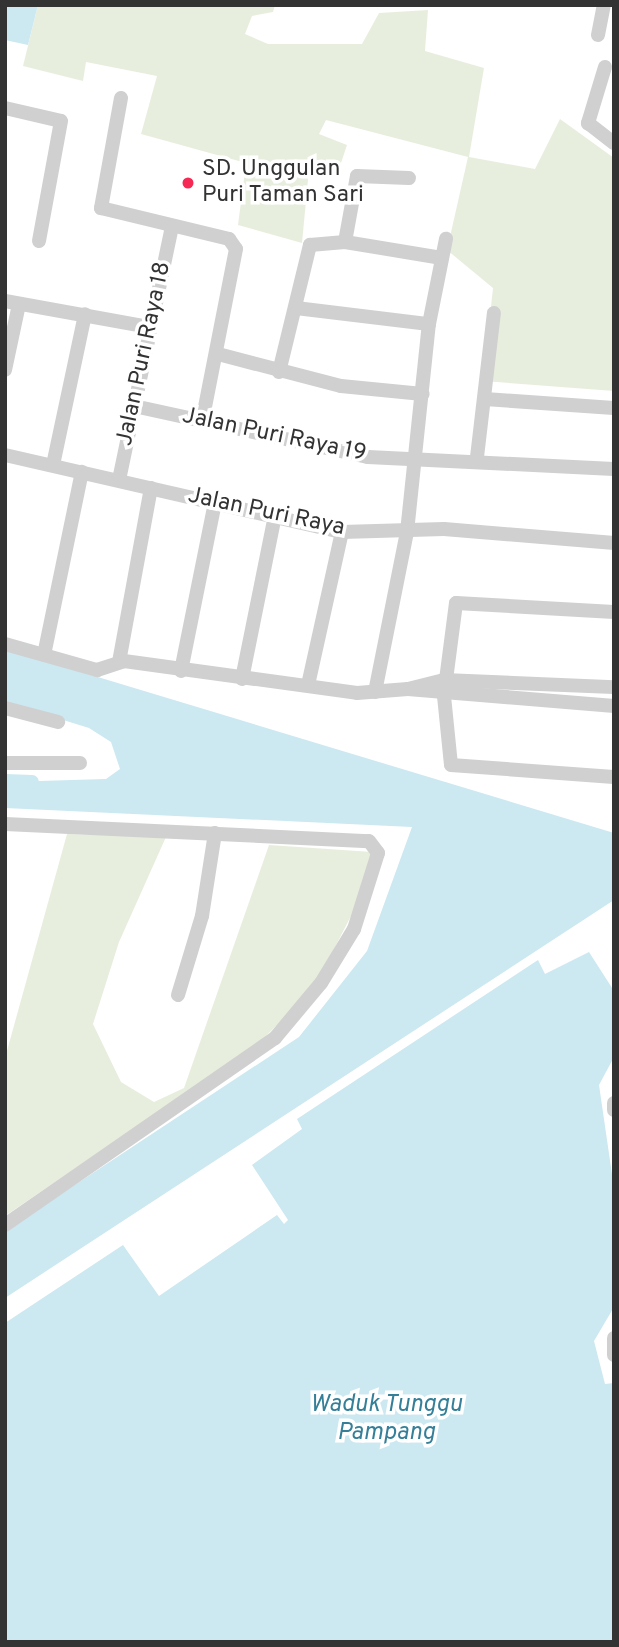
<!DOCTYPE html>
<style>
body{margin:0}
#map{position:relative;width:619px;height:1647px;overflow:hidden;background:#fff;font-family:Overpass,sans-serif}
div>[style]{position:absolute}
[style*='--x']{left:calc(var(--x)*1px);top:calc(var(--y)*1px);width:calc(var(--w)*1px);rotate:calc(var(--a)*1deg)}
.green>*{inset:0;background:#e8eede}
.water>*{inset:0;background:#cce8f1}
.canal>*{height:14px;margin:-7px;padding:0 7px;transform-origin:7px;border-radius:7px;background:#cce8f1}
.minor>*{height:14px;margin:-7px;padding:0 7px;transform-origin:7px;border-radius:7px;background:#d0d0d0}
.dots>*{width:19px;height:19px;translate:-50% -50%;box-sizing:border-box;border:4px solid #fff;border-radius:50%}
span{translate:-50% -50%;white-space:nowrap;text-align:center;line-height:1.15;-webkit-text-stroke:7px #fff;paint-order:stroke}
.poi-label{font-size:23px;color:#333}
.left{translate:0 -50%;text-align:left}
.street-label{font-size:23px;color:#333}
.water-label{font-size:24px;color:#357f98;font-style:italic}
.frame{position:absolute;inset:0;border:7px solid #333;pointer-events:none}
</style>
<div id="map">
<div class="green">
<i style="clip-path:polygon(38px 5px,275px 5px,273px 12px,252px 16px,245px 34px,268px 44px,362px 44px,379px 13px,428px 10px,425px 51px,484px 68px,469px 157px,535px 169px,560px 119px,614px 158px,614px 391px,483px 381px,493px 288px,447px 250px,468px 157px,326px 120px,319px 134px,347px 145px,341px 163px,310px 159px,302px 243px,238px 225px,246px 163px,141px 134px,157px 76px,86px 62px,83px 81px,23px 66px)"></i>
<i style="clip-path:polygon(67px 834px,166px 837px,119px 942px,93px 1024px,121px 1082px,154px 1102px,184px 1088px,269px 845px,372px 852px,375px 869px,314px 988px,259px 1043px,5px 1216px,5px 1058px)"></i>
</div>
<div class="water">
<i style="clip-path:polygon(5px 5px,38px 5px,28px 45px,5px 40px)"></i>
<i style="clip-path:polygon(5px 649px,614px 833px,614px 900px,5px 1298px,5px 1231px,299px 1037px,367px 951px,412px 827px,5px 808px,5px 782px,106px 779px,120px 769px,111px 742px,89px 728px,5px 702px)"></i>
<i style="clip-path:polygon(589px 952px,614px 991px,614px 1057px,599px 1085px,614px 1188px,614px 1307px,594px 1341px,605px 1384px,614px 1383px,614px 1642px,5px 1642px,5px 1323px,123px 1245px,159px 1296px,277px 1215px,284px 1224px,288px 1220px,252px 1165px,302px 1129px,297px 1119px,538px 960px,545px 974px)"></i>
</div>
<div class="canal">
<i style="--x:5;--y:781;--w:27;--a:2"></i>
</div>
<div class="minor">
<i style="--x:598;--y:35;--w:31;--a:-79"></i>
<i style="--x:605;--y:67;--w:59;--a:106.9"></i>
<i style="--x:588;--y:123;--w:33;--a:38"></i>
<i style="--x:121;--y:98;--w:112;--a:100.3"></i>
<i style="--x:101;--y:208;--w:132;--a:13.6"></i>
<i style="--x:229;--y:239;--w:12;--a:55"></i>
<i style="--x:236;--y:249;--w:176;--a:101.1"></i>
<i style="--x:5;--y:108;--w:57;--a:13.1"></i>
<i style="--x:61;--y:121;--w:122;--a:100.4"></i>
<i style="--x:345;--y:242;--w:67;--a:-79.7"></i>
<i style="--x:357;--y:176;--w:52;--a:2.2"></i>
<i style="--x:5;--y:301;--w:147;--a:10.2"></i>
<i style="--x:296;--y:308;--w:134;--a:6.9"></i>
<i style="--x:218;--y:354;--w:127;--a:14.6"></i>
<i style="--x:341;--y:386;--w:82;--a:5.6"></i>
<i style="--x:5;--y:370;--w:67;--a:-78"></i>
<i style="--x:279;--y:372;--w:131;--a:-76.3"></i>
<i style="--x:310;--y:245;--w:35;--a:-5"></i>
<i style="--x:345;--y:242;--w:98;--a:9.4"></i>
<i style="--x:485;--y:399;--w:129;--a:4"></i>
<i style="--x:134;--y:406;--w:239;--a:12.3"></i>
<i style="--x:368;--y:457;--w:246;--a:2.8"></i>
<i style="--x:5;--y:455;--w:346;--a:12.9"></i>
<i style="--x:342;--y:532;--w:102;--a:-1.7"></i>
<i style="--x:444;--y:529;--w:171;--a:4.7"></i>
<i style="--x:477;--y:457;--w:145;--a:-83.3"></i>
<i style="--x:53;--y:465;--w:154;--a:-78"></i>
<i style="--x:119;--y:480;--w:258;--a:-78.2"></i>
<i style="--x:614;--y:612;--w:158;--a:-176.7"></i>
<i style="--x:456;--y:603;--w:94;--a:97.4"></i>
<i style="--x:444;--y:696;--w:69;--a:84.2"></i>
<i style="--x:451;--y:765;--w:163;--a:4.2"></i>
<i style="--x:5;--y:644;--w:96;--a:15.8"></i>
<i style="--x:97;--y:670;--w:28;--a:-18"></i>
<i style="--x:124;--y:661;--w:235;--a:7.8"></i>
<i style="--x:357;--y:693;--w:51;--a:-4.5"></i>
<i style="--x:408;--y:689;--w:207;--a:4.7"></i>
<i style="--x:44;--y:655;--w:187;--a:-78.3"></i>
<i style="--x:119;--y:662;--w:177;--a:-79.6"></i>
<i style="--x:181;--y:671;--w:172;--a:-78.6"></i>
<i style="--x:242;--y:679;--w:166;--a:-78.6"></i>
<i style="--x:308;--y:685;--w:157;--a:-77.5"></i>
<i style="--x:408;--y:689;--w:37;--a:-14"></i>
<i style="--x:444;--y:680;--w:170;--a:2.4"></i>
<i style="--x:375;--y:692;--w:163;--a:-78.7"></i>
<i style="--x:407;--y:532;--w:209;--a:-84"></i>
<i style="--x:429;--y:324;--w:87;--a:-78.7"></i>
<i style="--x:5;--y:708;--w:55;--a:14.8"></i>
<i style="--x:5;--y:763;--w:75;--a:0"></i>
<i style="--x:5;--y:824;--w:364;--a:2.7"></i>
<i style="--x:369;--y:841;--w:15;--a:53"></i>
<i style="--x:378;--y:853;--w:80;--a:107.5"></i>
<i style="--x:354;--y:929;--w:63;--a:121.4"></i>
<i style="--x:321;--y:983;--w:72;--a:129.9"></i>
<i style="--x:275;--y:1038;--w:328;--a:145.3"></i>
<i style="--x:178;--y:995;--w:83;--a:-73.1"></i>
<i style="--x:202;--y:916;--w:84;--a:-81.1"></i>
<i style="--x:614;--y:1103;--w:7;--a:90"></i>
<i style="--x:614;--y:1338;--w:17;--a:90"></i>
</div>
<div class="dots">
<i style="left:188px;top:183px;background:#f62954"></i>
</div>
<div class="poi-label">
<span class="left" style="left:202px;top:183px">SD. Unggulan<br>Puri Taman Sari</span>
</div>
<div class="street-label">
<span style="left:145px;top:354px;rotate:-78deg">Jalan Puri Raya 18</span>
<span style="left:274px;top:436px;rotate:12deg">Jalan Puri Raya 19</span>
<span style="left:266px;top:513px;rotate:12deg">Jalan Puri Raya</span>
</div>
<div class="water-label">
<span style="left:386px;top:1420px">Waduk Tunggu<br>Pampang</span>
</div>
<div class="frame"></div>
</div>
